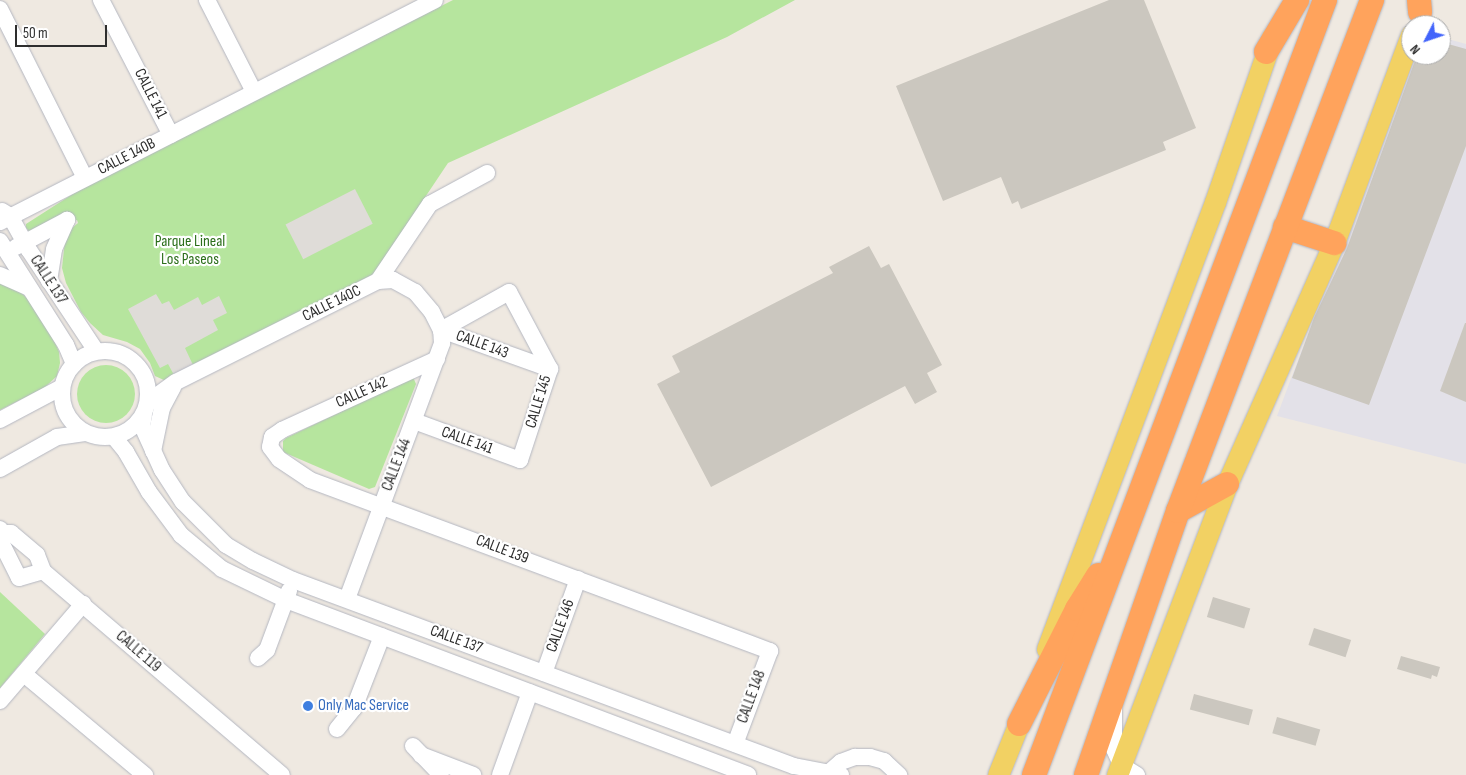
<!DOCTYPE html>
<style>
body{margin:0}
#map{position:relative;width:1466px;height:775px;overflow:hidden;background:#efe9e1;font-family:"Sofia Sans Condensed",sans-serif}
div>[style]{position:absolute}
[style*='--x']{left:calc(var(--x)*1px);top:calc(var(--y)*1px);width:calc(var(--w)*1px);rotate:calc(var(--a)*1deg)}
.industrial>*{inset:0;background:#e3e1e8}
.green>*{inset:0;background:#b6e59e}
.round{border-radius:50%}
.plaza>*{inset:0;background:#dfdcd8;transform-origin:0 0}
.building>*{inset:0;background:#cbc7bf;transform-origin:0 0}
.roads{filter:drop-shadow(0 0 1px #b4b7c1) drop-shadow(0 0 1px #b4b7c1)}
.minor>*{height:16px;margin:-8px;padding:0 8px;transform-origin:8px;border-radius:8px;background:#fff}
.minor>.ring{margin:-8px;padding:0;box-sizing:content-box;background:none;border:16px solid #fff;border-radius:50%}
.major>*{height:21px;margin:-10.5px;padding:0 10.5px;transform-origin:10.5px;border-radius:10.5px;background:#f2d163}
.highway>*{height:24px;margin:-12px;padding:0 12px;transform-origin:12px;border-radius:12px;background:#ffa35c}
.dots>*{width:14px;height:14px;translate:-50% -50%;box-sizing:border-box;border:2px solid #fff;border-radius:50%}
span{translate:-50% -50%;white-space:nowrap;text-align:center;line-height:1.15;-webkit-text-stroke:4.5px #fff;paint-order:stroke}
.street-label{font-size:16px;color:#2e2e2e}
.park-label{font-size:16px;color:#2c6e1b}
.shop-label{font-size:16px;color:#366cbe}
.left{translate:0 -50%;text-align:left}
.north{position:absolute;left:1401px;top:15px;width:50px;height:50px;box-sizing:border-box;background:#fff;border:1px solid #ababab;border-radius:50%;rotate:229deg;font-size:14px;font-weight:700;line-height:20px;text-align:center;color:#2e2e2e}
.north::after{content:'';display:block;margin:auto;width:18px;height:22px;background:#4264fb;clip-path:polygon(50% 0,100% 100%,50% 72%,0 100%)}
.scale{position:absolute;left:15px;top:25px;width:92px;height:22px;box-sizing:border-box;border:2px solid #2e2e2e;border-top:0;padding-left:6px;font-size:15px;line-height:18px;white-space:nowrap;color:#2e2e2e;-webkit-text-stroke:4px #fff;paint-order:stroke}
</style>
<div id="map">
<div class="industrial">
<i style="clip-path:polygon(1441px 37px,1466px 44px,1466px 464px,1277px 416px,1412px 55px,1441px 55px)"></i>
</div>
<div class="green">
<i style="clip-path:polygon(453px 0,795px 0,727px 37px,448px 163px,373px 275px,166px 381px,155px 376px,150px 363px,140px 349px,127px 342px,103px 335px,90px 323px,81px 312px,66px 283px,62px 268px,65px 240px,72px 228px,78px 223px,77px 220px,29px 231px,26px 228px,26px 224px,79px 190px)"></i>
<i style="clip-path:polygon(0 280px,17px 289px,31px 302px,52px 335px,59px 352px,60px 363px,57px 376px,44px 388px,0 410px)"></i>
<i class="round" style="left:77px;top:365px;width:58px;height:58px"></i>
<i style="clip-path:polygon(413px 377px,416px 384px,375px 487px,369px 489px,283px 452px,283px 441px,286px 438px)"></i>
<i style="clip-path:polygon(0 592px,45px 634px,0 688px)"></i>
</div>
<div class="plaza">
<i style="left:355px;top:189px;width:39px;height:78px;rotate:63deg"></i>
<i style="clip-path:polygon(156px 294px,162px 304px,169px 301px,174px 310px,198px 297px,202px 305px,219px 296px,227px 313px,213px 320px,218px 330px,185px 348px,193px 365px,174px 375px,168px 364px,160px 368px,128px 309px)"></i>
</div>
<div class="building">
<i style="clip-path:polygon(1109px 0,1144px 0,1196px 128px,1163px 142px,1166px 150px,1021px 209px,1018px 201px,1012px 204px,1001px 177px,943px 201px,896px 86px)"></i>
<i style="clip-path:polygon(1441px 42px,1466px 49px,1466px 146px,1369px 405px,1292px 378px,1314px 318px,1347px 248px,1417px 55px,1441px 55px)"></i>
<i style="clip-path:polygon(869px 246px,881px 268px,889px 264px,942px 365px,927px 373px,937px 392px,915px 404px,905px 386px,711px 487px,657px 384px,680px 372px,672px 356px,833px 273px,829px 267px)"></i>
<i style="clip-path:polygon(1465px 323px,1466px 323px,1466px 402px,1440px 391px)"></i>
<i style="left:1213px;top:597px;width:39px;height:21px;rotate:17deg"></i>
<i style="left:1314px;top:628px;width:39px;height:18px;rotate:18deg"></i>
<i style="clip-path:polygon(1401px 656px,1440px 667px,1437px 677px,1432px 675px,1431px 679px,1397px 669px)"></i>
<i style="left:1194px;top:694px;width:61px;height:16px;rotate:15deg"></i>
<i style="left:1277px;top:717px;width:45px;height:17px;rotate:16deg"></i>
</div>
<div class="roads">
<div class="minor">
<i style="--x:101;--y:0;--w:152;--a:62.6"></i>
<i style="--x:207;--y:0;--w:103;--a:62.9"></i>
<i style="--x:0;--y:9;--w:189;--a:63.3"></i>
<i style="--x:2;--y:211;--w:9;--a:32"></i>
<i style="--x:10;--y:216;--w:39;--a:61"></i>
<i style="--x:29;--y:250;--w:121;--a:56.4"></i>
<i style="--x:0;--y:222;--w:488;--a:-27"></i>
<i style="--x:0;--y:241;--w:123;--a:57.6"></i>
<i style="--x:66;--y:345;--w:21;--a:67"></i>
<i style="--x:16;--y:247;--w:58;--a:-27.9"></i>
<i style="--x:0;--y:275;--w:32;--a:24"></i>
<i style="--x:49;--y:281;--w:32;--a:-81"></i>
<i style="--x:54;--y:249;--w:32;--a:-66"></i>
<i style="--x:441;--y:330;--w:116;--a:19.7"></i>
<i class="ring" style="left:62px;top:351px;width:70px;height:70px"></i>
<i style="--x:437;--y:359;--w:170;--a:155.4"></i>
<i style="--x:282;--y:430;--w:12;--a:145"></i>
<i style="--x:272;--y:437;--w:10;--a:101"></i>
<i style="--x:270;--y:447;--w:15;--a:53"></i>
<i style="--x:279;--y:459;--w:37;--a:34"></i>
<i style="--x:310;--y:480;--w:491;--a:20.4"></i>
<i style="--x:770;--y:651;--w:99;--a:110.6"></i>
<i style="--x:148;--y:402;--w:34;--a:-36"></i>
<i style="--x:176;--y:382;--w:226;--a:-26.6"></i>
<i style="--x:378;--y:281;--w:93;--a:-56"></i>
<i style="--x:430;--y:204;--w:65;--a:-28.5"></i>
<i style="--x:144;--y:415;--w:11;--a:100"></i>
<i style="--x:142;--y:426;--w:48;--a:65.6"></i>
<i style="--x:162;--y:470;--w:38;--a:57"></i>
<i style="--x:183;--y:502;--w:61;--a:45"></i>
<i style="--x:226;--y:545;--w:31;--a:31"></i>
<i style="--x:253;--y:561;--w:44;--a:25.4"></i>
<i style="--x:293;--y:580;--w:534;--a:20.37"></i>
<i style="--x:794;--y:766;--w:48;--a:10.8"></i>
<i style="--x:0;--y:420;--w:70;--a:-28"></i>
<i style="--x:414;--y:421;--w:113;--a:20.2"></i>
<i style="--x:520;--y:460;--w:96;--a:-71.8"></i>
<i style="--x:550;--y:369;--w:87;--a:-118"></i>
<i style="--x:509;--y:292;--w:78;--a:150.8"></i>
<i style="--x:114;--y:437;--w:19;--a:51"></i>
<i style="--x:126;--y:452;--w:46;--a:60.1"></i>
<i style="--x:149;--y:492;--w:54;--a:53.3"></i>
<i style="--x:181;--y:535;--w:53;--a:39.7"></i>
<i style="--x:222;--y:569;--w:71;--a:25.8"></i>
<i style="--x:286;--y:600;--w:494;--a:20.7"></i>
<i style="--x:153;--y:451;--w:44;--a:-78.2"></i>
<i style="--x:162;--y:408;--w:24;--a:-62"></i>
<i style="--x:0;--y:469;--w:65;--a:-29.3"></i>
<i style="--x:57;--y:437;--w:28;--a:-8"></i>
<i style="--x:0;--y:529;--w:4;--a:63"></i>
<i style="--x:2;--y:533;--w:9;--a:0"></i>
<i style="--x:11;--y:533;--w:34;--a:40"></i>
<i style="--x:37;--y:555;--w:17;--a:69"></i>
<i style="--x:43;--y:571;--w:314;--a:40.5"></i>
<i style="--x:2;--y:533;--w:9;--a:96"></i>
<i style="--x:1;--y:542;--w:40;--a:63.4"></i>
<i style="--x:19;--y:578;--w:25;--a:-16"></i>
<i style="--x:347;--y:599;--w:273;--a:-69.6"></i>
<i style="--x:442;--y:343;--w:13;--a:-94"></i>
<i style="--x:441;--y:330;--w:20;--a:-117"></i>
<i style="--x:432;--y:312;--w:26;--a:-130"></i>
<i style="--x:415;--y:292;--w:25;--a:-151"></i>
<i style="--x:393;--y:280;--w:15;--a:176"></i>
<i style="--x:258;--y:658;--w:12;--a:-42"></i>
<i style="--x:267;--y:650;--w:63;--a:-69.6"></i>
<i style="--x:544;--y:673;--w:100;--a:-70.1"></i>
<i style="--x:24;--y:674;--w:158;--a:39.9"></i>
<i style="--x:0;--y:701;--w:128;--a:-49.4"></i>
<i style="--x:1114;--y:708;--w:41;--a:90"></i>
<i style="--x:1114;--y:749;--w:17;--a:66"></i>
<i style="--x:1121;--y:765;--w:19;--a:32"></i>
<i style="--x:337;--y:729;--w:27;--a:-51"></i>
<i style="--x:354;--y:708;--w:77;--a:-68.7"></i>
<i style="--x:413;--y:746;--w:40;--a:46"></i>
<i style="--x:421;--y:755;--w:56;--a:21"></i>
<i style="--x:500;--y:775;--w:88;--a:-70.1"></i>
<i style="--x:826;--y:775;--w:20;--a:-41"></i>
<i style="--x:841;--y:762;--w:15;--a:-20"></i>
<i style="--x:855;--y:757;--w:15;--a:0"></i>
<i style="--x:870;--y:757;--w:15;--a:16"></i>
<i style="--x:884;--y:761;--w:21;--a:43"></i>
</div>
<div class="major">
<i style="--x:1047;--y:649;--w:478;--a:-69.4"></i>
<i style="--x:1215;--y:202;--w:175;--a:-70.9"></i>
<i style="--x:998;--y:775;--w:72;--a:-68.1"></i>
<i style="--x:1117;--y:775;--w:311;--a:-69.3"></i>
<i style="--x:1227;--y:484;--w:264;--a:-66.1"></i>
<i style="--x:1334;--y:243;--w:222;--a:-69.7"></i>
</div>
<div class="highway">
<i style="--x:1419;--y:0;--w:12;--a:85"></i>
<i style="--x:1266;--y:52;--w:61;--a:-59.2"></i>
<i style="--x:1285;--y:227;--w:52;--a:18.1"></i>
<i style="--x:1178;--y:511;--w:56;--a:-28.9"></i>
<i style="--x:1019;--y:724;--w:129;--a:-63.2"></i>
<i style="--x:1077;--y:609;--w:40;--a:-58"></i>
<i style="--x:1034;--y:775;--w:828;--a:-69.42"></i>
<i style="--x:1086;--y:775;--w:280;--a:-70.8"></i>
<i style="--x:1178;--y:511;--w:547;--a:-69.21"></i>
</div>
</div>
<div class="dots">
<i style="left:308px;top:706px;background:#3f7fe0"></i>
</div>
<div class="street-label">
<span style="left:150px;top:94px;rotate:63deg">CALLE 141</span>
<span style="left:127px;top:157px;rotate:-27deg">CALLE 140B</span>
<span style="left:48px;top:280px;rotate:57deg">CALLE 137</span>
<span style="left:332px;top:304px;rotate:-26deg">CALLE 140C</span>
<span style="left:482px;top:345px;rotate:20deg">CALLE 143</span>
<span style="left:362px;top:393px;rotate:-24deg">CALLE 142</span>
<span style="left:539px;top:402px;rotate:-73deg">CALLE 145</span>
<span style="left:467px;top:441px;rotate:20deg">CALLE 141</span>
<span style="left:397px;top:465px;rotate:-69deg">CALLE 144</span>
<span style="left:502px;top:550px;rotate:21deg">CALLE 139</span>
<span style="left:561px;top:626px;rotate:-70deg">CALLE 146</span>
<span style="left:456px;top:640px;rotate:20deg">CALLE 137</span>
<span style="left:138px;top:652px;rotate:41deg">CALLE 119</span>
<span style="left:752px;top:697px;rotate:-70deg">CALLE 148</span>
</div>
<div class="park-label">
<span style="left:190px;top:251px">Parque Lineal<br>Los Paseos</span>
</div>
<div class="shop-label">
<span class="left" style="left:318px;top:706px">Only Mac Service</span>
</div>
<div class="north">N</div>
<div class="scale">50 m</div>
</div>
